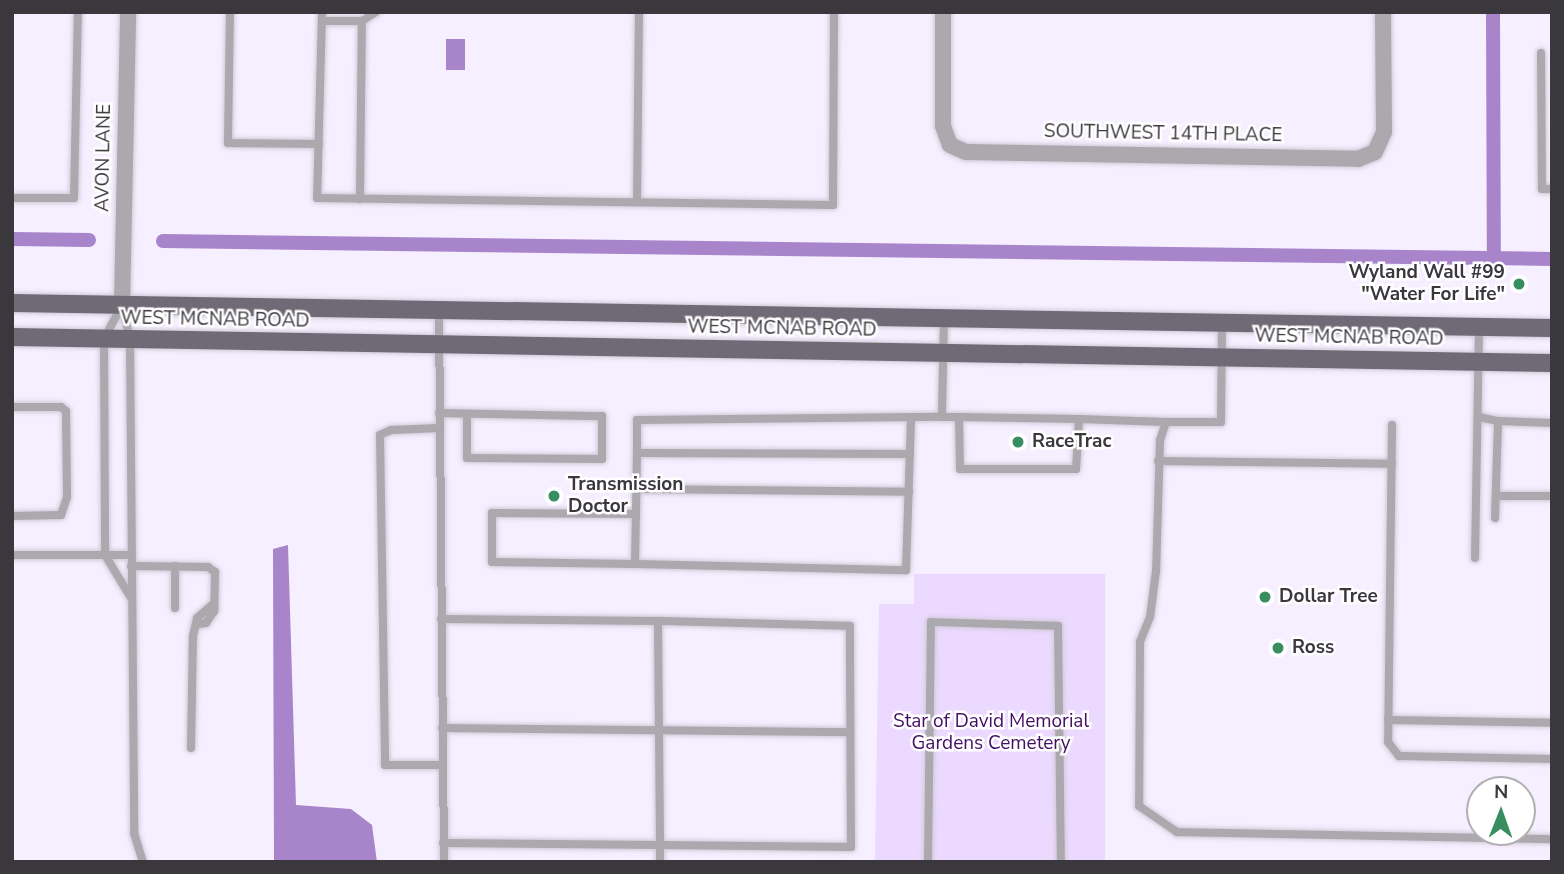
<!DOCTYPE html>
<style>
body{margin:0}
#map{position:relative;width:1564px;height:874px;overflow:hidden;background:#f6efff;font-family:"Nunito Sans",sans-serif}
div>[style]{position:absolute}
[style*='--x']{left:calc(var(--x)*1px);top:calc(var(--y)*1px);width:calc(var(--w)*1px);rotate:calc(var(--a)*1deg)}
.green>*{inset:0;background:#ecd9ff}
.water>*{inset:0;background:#a884ca;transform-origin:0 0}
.canal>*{height:14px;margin:-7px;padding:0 7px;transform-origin:7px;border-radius:7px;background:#a884ca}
.roads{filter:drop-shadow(0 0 2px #d0cad8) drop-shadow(0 0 2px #d0cad8)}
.lane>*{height:8px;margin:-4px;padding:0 4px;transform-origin:4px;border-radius:4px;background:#aba8ae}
.street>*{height:16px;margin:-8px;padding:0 8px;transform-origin:8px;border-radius:8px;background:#aba8ae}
.primary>*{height:18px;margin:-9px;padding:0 9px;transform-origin:9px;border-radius:9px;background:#706a76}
.dots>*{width:19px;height:19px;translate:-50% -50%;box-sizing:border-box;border:4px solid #fff;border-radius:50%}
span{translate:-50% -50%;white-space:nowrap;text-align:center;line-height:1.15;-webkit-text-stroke:5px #fff;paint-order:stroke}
.street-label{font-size:19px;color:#3a373d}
.poi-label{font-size:19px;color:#3a373d;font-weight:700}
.right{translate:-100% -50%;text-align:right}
.left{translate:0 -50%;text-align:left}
.park-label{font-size:19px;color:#430f64}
.frame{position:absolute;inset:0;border:14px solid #3a373d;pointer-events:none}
.north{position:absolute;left:1466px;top:776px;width:70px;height:70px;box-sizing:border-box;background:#fff;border:2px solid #b0afb1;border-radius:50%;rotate:1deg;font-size:19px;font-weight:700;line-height:28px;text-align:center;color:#3a373d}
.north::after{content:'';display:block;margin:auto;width:24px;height:32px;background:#388d61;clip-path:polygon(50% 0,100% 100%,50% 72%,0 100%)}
</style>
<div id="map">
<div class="green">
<i style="clip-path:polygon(914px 574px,1105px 574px,1105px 862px,875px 862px,879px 604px,914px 604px)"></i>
</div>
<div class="water">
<i style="left:446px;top:39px;width:19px;height:31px"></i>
<i style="clip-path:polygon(288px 545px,296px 805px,351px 809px,372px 825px,377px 862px,274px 862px,273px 549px)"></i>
</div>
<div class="canal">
<i style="--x:1493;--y:12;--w:245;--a:89.8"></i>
<i style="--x:12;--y:239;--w:77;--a:0.7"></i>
<i style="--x:163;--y:241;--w:1389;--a:0.74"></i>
</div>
<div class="roads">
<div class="lane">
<i style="--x:230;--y:12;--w:131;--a:90.9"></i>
<i style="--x:228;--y:143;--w:91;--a:0.6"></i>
<i style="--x:322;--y:12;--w:186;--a:91.5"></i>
<i style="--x:317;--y:198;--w:516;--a:0.78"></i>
<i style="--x:833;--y:205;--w:193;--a:-89.7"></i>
<i style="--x:322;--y:21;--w:40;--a:0"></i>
<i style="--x:1541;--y:53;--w:136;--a:89.6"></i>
<i style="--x:1542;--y:189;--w:10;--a:0"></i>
<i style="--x:12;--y:198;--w:62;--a:0"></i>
<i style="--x:74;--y:198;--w:186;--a:-88.8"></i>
<i style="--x:360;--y:199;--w:178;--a:-89.4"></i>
<i style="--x:362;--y:21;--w:17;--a:-33"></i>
<i style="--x:637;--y:202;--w:190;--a:-89.4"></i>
<i style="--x:122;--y:305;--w:36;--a:77"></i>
<i style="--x:130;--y:340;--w:493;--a:89.5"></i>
<i style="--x:134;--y:833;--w:30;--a:73"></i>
<i style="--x:122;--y:305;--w:38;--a:118"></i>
<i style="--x:104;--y:339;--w:216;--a:89.7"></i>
<i style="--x:105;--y:555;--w:50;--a:58.8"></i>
<i style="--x:439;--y:310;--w:552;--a:89.48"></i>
<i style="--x:944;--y:318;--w:99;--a:91.2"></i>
<i style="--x:942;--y:417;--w:17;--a:0"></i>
<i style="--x:959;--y:417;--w:120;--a:1"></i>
<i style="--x:1079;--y:419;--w:50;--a:93.4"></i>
<i style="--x:1076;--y:469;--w:116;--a:180"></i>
<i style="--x:960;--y:469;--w:52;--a:-91.1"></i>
<i style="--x:1222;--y:323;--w:99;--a:90.6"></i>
<i style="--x:1221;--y:422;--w:55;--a:180"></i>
<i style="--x:1166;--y:422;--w:19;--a:108"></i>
<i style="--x:1160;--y:440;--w:131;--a:91.7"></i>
<i style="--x:1156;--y:571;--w:46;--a:97.4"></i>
<i style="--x:1150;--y:617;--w:27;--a:112"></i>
<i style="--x:1140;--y:642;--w:164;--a:90.3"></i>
<i style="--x:1139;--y:806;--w:46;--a:34.4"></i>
<i style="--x:1177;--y:832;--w:375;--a:1.1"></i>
<i style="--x:12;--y:407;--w:49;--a:0"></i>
<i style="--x:61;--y:407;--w:6;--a:39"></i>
<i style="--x:66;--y:411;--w:86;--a:89.3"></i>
<i style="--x:67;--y:497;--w:19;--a:108"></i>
<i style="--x:61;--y:515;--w:49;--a:178.8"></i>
<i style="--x:439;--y:413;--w:163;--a:1.1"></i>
<i style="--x:602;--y:416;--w:43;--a:90"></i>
<i style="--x:602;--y:459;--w:135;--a:-179.6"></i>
<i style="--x:467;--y:458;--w:44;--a:-90"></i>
<i style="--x:1478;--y:417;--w:20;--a:11"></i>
<i style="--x:1079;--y:419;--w:87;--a:2"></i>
<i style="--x:1392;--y:425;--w:317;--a:90.7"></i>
<i style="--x:1388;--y:742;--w:18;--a:52"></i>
<i style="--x:1399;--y:756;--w:153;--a:1.1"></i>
<i style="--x:439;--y:428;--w:48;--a:177.6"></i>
<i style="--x:391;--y:430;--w:12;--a:156"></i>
<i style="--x:380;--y:435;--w:330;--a:89.1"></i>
<i style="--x:385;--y:765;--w:58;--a:0"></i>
<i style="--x:637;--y:453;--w:273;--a:0.2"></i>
<i style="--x:1158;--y:461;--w:234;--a:0.7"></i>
<i style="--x:636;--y:489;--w:273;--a:0.6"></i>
<i style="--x:1496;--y:496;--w:56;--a:0"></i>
<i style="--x:636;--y:514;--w:144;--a:-179.6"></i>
<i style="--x:492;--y:513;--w:49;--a:90"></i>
<i style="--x:492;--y:562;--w:143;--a:0.8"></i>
<i style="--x:635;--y:564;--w:50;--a:-88.9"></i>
<i style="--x:636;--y:514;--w:61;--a:-89.1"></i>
<i style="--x:637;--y:453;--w:33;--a:-90"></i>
<i style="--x:637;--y:420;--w:305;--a:-0.6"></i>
<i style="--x:1495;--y:518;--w:97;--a:-88.2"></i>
<i style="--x:1498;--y:421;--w:54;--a:2.1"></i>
<i style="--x:12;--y:555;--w:119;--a:0"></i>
<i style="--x:1475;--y:558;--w:231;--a:-89"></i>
<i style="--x:635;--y:564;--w:271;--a:1.3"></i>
<i style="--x:906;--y:570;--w:151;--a:-88.1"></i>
<i style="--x:131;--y:566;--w:77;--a:0.7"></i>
<i style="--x:208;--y:567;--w:9;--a:36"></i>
<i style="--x:215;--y:572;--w:39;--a:91"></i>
<i style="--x:214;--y:611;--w:14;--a:124"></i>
<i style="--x:206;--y:623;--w:8;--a:173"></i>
<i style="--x:175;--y:566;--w:42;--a:90"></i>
<i style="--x:441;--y:619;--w:217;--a:0.5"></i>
<i style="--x:1388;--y:720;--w:164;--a:1"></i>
<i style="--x:442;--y:728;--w:408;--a:0.6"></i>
<i style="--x:191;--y:748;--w:112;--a:-89"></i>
<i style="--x:193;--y:636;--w:18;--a:-77"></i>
<i style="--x:197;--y:618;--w:20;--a:-41"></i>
<i style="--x:443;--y:843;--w:217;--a:0.5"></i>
<i style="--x:660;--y:845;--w:191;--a:0.6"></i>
<i style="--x:851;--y:847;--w:221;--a:-90.3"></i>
<i style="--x:850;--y:626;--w:192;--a:-178.5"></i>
<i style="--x:658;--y:621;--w:109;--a:89.5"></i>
<i style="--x:659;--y:730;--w:115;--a:89.5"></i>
<i style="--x:660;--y:845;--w:17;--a:90"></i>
<i style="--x:928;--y:862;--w:240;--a:-89.3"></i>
<i style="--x:931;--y:622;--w:127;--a:1.8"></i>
<i style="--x:1058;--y:626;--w:236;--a:89.3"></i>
</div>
<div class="street">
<i style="--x:943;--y:12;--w:114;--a:90"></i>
<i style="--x:943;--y:126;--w:20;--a:70"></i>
<i style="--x:950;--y:145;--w:17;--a:24"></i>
<i style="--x:966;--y:152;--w:392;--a:1"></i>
<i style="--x:1358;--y:159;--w:18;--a:-22"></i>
<i style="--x:1375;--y:152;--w:22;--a:-66"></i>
<i style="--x:1384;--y:132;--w:120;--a:-90.5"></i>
<i style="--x:122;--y:305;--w:293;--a:-88.8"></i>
</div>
<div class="primary">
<i style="--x:12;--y:303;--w:1540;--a:0.93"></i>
<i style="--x:12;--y:337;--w:1540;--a:0.97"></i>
</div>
</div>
<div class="dots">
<i style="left:1519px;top:284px;background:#388d61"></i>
<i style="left:1018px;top:442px;background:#388d61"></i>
<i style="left:554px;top:496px;background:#388d61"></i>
<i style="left:1265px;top:597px;background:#388d61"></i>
<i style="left:1278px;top:648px;background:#388d61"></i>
</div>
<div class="street-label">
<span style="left:1163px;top:134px;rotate:1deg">SOUTHWEST 14TH PLACE</span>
<span style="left:104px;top:158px;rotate:-89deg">AVON LANE</span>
<span style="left:215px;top:320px;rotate:1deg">WEST MCNAB ROAD</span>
<span style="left:782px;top:329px;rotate:1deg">WEST MCNAB ROAD</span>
<span style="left:1349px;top:338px;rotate:1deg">WEST MCNAB ROAD</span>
</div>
<div class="poi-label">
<span class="right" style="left:1505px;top:284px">Wyland Wall #99<br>"Water For Life"</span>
<span class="left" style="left:1032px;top:442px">RaceTrac</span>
<span class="left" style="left:568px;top:496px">Transmission<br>Doctor</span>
<span class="left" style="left:1279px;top:597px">Dollar Tree</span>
<span class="left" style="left:1292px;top:648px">Ross</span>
</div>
<div class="park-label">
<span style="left:991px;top:733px">Star of David Memorial<br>Gardens Cemetery</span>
</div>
<div class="frame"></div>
<div class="north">N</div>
</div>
